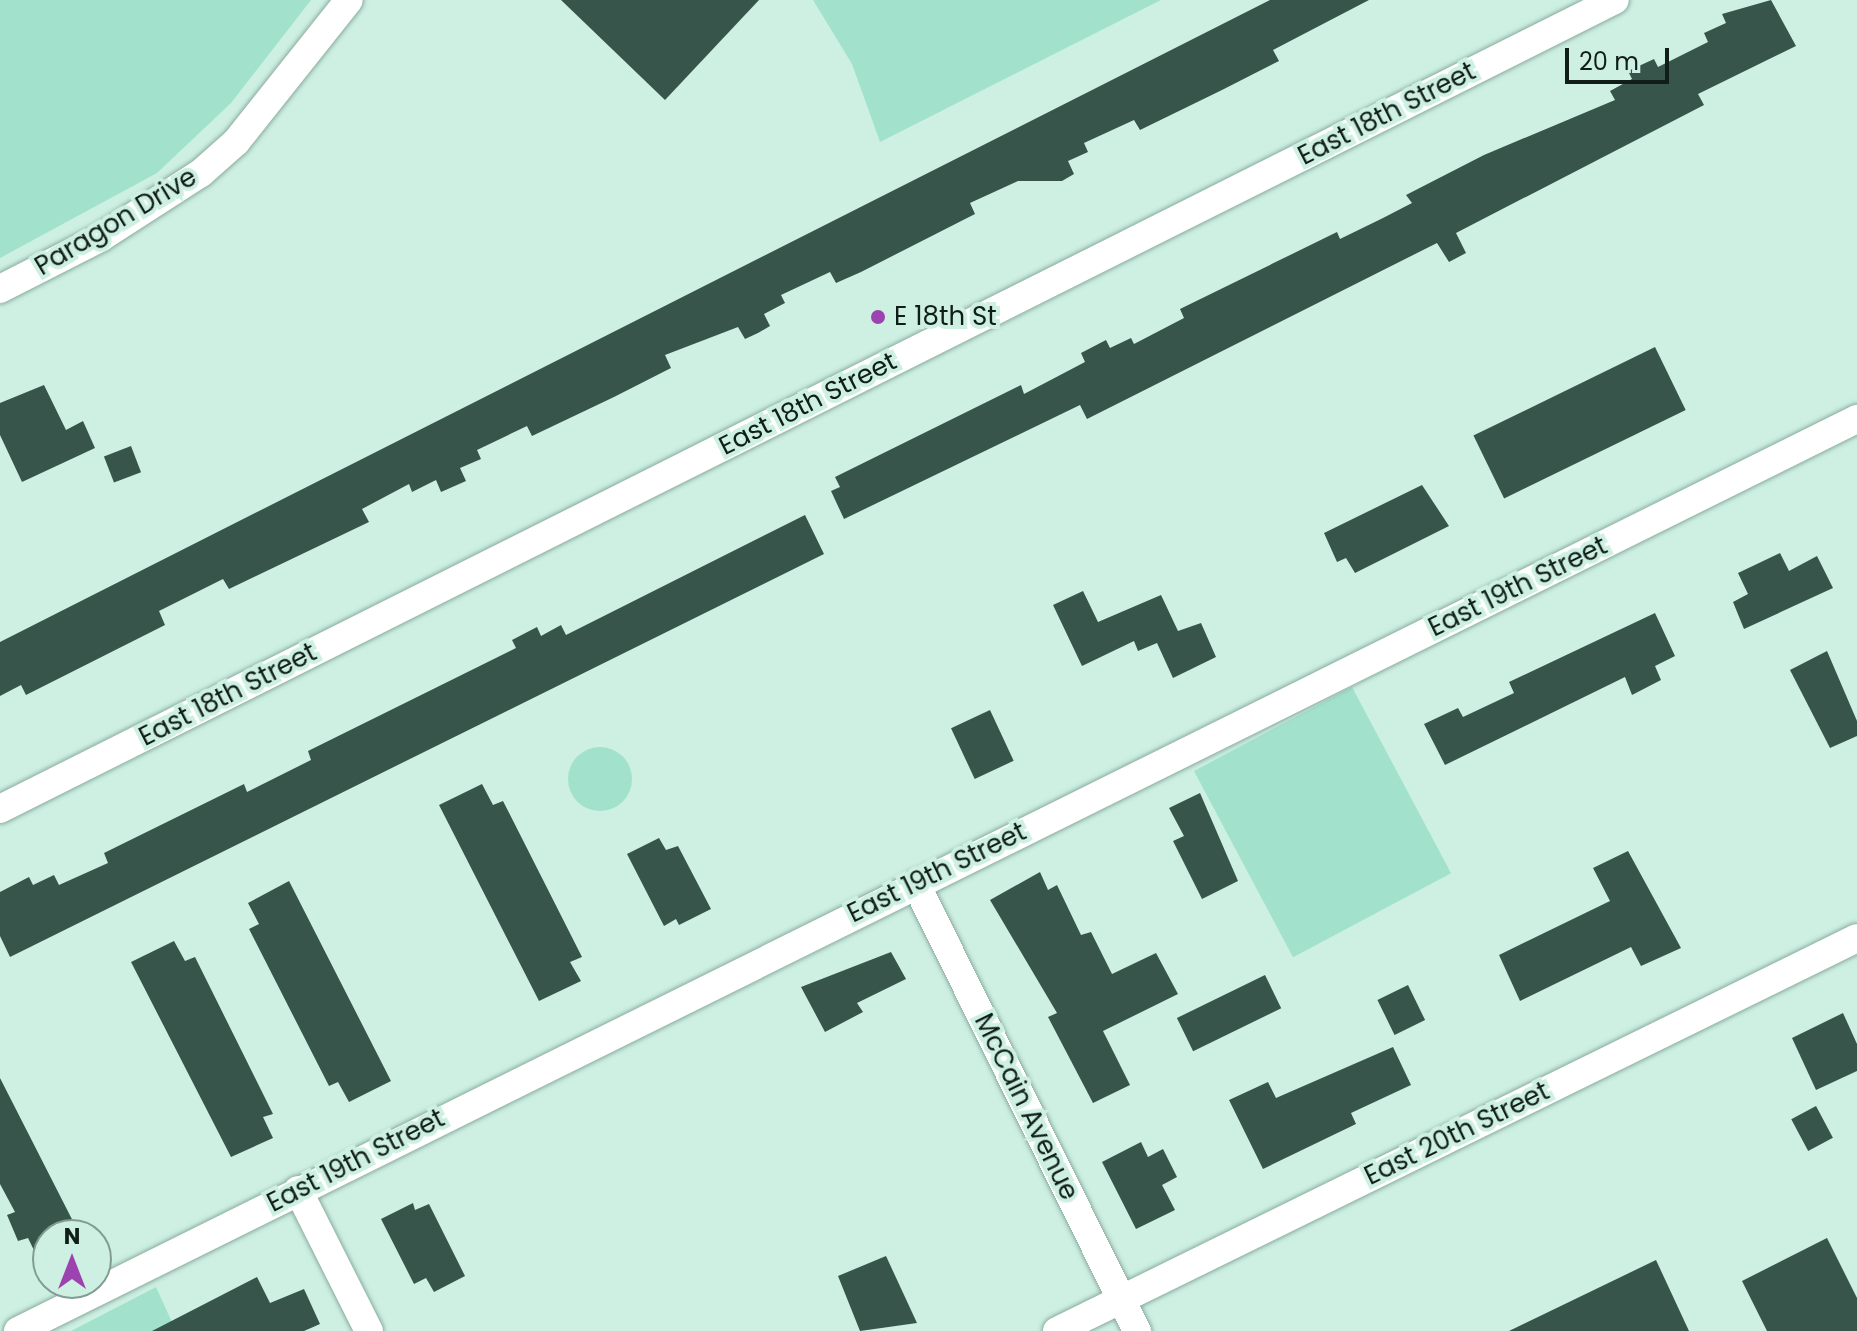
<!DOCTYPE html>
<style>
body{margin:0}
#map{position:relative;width:1857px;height:1331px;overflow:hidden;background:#cdf0e3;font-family:Poppins,sans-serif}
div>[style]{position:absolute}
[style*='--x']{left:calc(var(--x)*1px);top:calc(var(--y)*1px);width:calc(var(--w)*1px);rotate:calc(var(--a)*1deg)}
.green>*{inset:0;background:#a2e2cc;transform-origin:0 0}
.round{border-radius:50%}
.building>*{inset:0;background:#37554b;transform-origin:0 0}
.roads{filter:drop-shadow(0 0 2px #8aab9f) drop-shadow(0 0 2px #8aab9f)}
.minor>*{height:28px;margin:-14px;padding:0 14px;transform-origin:14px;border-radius:14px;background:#fff}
.dots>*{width:22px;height:22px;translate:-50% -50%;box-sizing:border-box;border:4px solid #cdf0e3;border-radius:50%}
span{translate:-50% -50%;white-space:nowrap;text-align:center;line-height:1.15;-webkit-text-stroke:8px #cdf0e3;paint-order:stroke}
.street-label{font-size:26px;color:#111d19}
.poi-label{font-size:26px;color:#111d19}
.left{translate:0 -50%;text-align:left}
.north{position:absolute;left:32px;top:1219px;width:80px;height:80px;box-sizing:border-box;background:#cdf0e3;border:2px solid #829c92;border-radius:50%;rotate:0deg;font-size:22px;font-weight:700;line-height:32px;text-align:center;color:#111d19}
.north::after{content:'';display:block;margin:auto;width:28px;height:36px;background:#9d43af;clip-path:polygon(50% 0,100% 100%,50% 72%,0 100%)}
.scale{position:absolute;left:1565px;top:48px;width:104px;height:36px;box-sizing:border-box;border:4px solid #111d19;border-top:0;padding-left:10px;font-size:24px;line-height:28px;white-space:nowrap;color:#111d19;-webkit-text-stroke:6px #cdf0e3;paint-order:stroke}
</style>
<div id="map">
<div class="green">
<i style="clip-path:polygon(0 0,311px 0,231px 103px,157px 173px,0 258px)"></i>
<i style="clip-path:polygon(813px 0,1161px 0,880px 142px,852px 64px)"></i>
<i style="left:1352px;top:687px;width:211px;height:179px;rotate:62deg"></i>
<i class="round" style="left:568px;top:747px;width:64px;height:64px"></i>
<i style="clip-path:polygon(156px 1287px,176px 1331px,71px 1331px)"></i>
</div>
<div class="building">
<i style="clip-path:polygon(561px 0,759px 0,665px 100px)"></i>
<i style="clip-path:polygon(1270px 0,1369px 0,1273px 50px,1279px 61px,1222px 90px,1140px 130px,1134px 120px,1084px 143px,1088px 152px,1068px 161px,1074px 174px,1062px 181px,1018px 181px,970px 203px,975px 214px,861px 272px,836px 283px,830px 272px,781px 295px,785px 303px,764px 314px,770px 326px,758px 333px,745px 339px,738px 327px,665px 355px,671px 368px,614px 397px,532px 436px,527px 426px,477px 450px,481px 459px,460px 468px,466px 481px,441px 492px,436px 480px,412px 492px,409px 484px,362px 509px,369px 522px,229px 589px,223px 579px,159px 611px,165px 625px,26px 695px,21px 685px,0 696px,0 642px)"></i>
<i style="clip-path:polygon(1771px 0,1796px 46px,1698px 94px,1704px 105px,1456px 233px,1466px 253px,1449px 262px,1437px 243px,1087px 419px,1080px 405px,844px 519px,831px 491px,840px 487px,835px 477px,1021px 385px,1024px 394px,1085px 362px,1081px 353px,1106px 340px,1110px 348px,1131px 338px,1134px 344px,1184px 318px,1180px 309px,1337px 232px,1340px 239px,1383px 218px,1412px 203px,1406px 195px,1484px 155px,1615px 100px,1610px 91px,1632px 79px,1628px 71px,1654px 59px,1658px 67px,1708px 42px,1704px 33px,1726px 23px,1722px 14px)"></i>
<i style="left:1655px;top:347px;width:70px;height:202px;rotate:64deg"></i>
<i style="clip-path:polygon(44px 385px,66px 430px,83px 421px,95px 448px,22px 482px,0 435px,0 403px)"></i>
<i style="left:131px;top:446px;width:28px;height:29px;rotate:69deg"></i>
<i style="clip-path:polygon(1422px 485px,1449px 526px,1355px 573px,1346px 558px,1337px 562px,1324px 533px)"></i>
<i style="clip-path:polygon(805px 515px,824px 554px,10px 957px,0 936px,0 892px,29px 877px,33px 885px,54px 875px,59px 885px,108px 863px,104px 853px,244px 784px,247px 792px,311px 760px,308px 751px,516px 648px,512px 640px,537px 627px,541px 636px,561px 625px,566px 635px)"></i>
<i style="clip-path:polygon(1780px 553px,1789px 571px,1817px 556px,1833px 588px,1744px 629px,1733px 602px,1748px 594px,1738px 573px)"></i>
<i style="clip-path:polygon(1083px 591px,1098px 622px,1161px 595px,1178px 631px,1201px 623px,1216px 657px,1173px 678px,1157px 643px,1138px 651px,1134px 641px,1082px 666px,1053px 605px)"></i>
<i style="clip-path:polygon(1655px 613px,1675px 656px,1655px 666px,1661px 680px,1632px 695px,1625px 677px,1445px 765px,1424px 724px,1458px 708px,1463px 717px,1514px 693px,1509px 682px)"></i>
<i style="clip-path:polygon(1827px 651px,1857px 721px,1857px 736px,1830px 748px,1790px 670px)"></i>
<i style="left:990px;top:710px;width:56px;height:43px;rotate:65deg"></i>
<i style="clip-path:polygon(482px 784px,493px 805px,503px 801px,582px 957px,570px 962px,581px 981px,539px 1001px,439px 805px)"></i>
<i style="clip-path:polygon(1200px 793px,1238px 881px,1202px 899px,1173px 841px,1184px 836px,1169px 808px)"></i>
<i style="clip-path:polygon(659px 838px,666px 850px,678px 846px,711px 909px,679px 925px,676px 919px,664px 926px,627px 854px)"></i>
<i style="clip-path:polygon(1628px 851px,1681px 948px,1641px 966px,1631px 947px,1520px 1001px,1499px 955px,1610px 901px,1593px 868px)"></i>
<i style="clip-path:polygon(1040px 872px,1048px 890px,1057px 885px,1081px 935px,1091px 932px,1112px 974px,1156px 953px,1178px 994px,1103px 1031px,1130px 1085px,1093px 1103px,1048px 1017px,1057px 1013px,990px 900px)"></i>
<i style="clip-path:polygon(289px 881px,391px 1081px,349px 1102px,338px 1082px,329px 1086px,249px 929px,259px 924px,248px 903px)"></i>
<i style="clip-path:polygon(174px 941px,185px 961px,195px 957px,273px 1114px,263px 1117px,273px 1138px,231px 1157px,131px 962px)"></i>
<i style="clip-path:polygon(891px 952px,906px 979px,857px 1003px,863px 1012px,825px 1032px,801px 987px)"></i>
<i style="left:1265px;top:975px;width:37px;height:98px;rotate:64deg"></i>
<i style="left:1408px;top:985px;width:39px;height:34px;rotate:64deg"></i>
<i style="clip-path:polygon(1843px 1013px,1857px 1044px,1857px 1071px,1816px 1090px,1792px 1038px)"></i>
<i style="clip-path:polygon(1393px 1047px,1411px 1085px,1351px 1113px,1356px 1124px,1263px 1169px,1229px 1100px,1268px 1082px,1276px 1098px)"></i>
<i style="clip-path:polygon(0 1078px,80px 1235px,48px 1235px,48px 1279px,28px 1238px,18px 1241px,7px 1215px,15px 1212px,0 1184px)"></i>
<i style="left:1816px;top:1106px;width:36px;height:28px;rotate:62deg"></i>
<i style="clip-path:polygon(1141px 1142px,1148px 1157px,1163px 1149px,1177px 1177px,1162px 1185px,1175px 1210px,1136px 1229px,1102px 1162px)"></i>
<i style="clip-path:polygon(413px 1203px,415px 1210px,429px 1204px,465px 1276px,434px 1292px,426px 1278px,414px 1284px,381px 1219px)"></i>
<i style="clip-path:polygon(1827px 1238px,1857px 1298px,1857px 1331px,1767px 1331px,1742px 1281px)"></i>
<i style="clip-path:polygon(886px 1256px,917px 1323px,860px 1331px,838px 1276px)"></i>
<i style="clip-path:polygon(1656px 1260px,1689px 1331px,1509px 1331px)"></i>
<i style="clip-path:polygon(257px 1277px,270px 1303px,304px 1289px,320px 1324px,304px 1331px,152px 1331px)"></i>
</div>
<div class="roads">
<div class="minor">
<i style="--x:0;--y:289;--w:112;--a:-27"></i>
<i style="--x:100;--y:238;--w:120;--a:-32.8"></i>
<i style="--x:201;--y:173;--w:47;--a:-41.5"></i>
<i style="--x:236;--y:142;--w:181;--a:-51.5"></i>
<i style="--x:0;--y:809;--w:1806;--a:-26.61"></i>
<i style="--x:916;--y:884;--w:499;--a:63.7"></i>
<i style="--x:298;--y:1190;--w:158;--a:63.3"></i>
<i style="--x:18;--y:1331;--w:2053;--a:-26.38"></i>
<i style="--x:1057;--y:1331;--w:891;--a:-26.16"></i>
</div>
</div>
<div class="dots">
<i style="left:878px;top:317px;background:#9d43af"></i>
</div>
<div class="street-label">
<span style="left:1387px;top:114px;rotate:-27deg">East 18th Street</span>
<span style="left:116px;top:222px;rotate:-31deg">Paragon Drive</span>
<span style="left:808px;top:404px;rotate:-27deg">East 18th Street</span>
<span style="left:1518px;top:587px;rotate:-26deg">East 19th Street</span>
<span style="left:228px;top:695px;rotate:-27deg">East 18th Street</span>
<span style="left:937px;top:873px;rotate:-26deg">East 19th Street</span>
<span style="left:1026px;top:1107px;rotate:64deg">McCain Avenue</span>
<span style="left:1457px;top:1134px;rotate:-26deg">East 20th Street</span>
<span style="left:356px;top:1161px;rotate:-27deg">East 19th Street</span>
</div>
<div class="poi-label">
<span class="left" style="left:894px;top:317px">E 18th St</span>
</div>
<div class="north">N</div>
<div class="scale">20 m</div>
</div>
